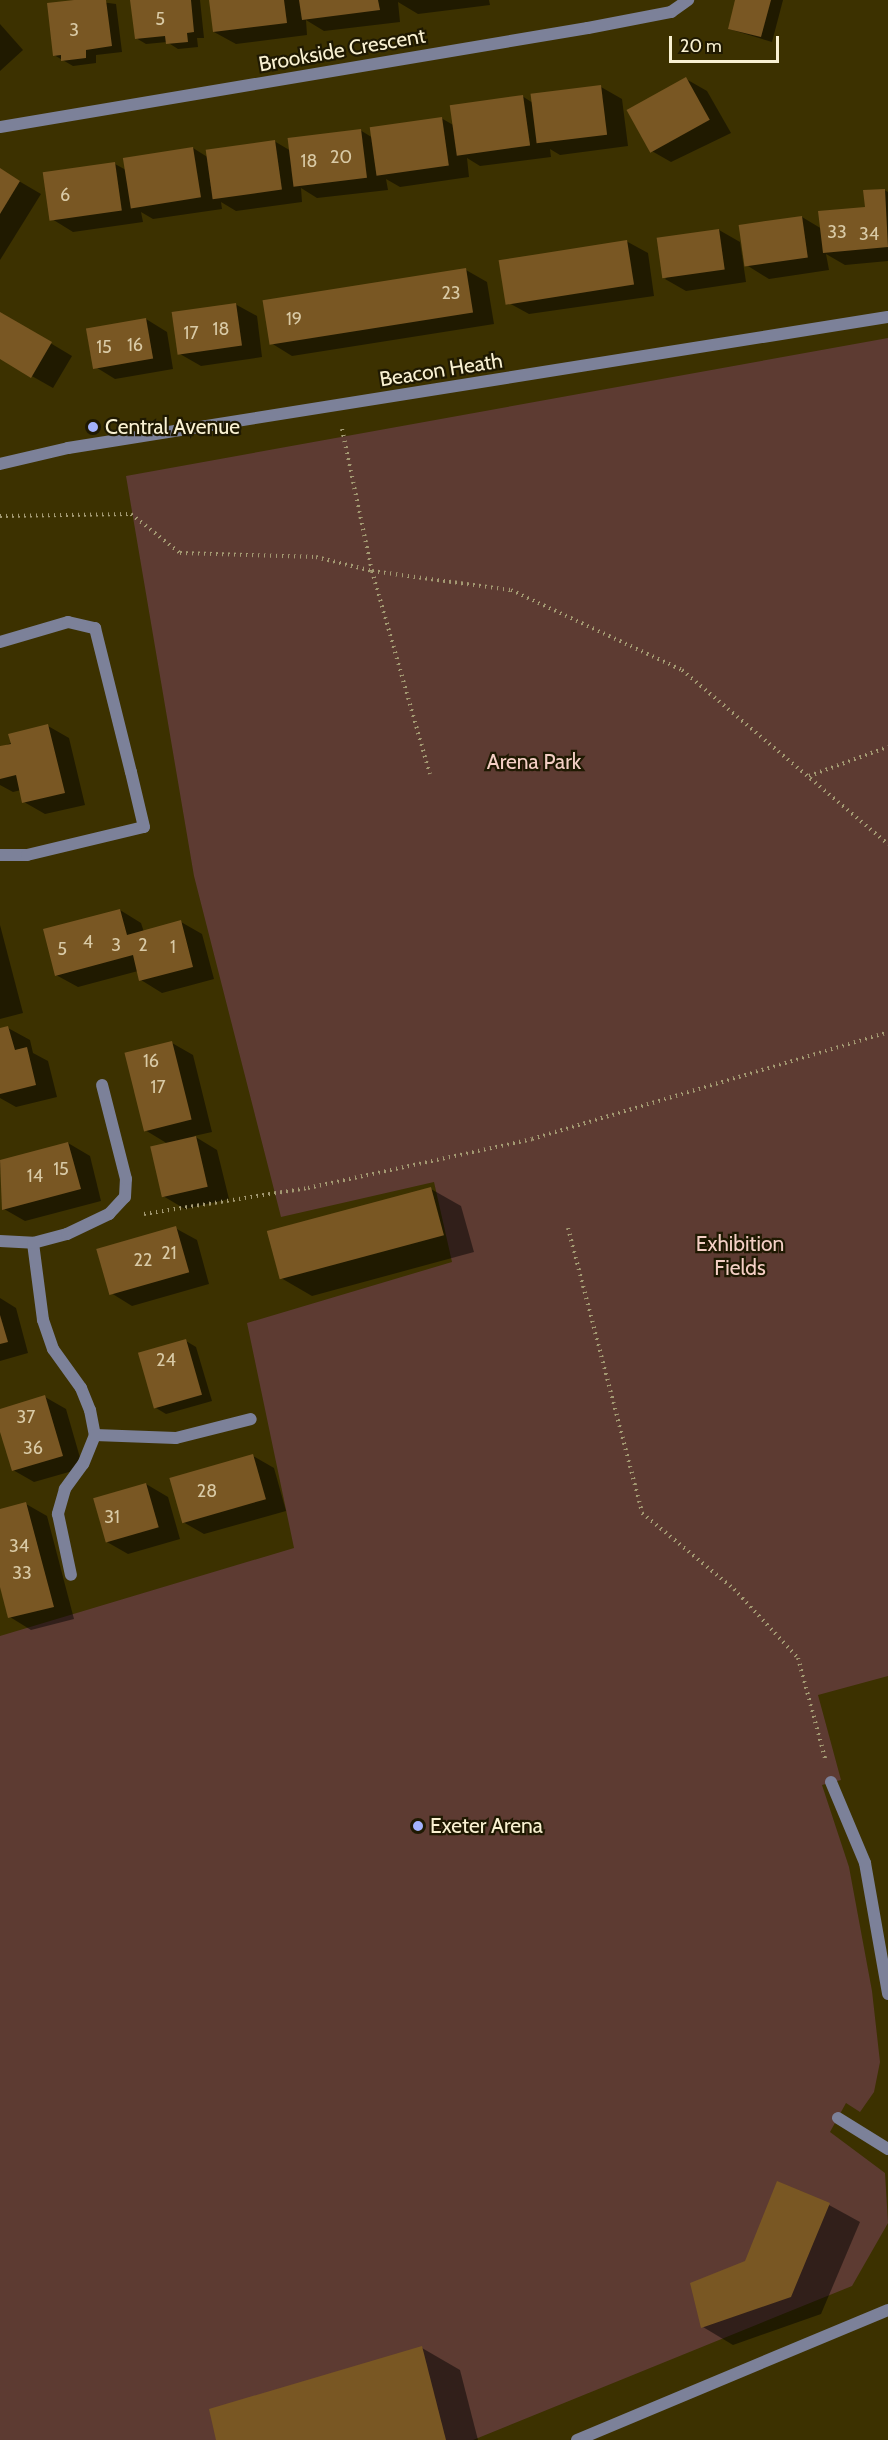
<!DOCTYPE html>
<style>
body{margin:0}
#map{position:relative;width:888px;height:2440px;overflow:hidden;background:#3c3100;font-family:Cabin,sans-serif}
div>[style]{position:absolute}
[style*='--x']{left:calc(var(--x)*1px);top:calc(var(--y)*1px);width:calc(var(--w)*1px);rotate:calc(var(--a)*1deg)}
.green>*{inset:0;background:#5d3b32}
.shadow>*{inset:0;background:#0007}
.building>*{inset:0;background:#795723;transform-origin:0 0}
.path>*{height:4px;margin-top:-2px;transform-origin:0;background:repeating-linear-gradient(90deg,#a39972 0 1.5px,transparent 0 6px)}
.service>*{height:12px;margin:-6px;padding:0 6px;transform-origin:6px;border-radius:6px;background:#7c8199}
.minor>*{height:12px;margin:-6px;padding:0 6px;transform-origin:6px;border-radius:6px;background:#7c8199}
.tertiary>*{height:12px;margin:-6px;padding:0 6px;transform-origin:6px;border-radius:6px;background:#7c8199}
.dots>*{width:16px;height:16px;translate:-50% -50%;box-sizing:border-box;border:3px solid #1f1902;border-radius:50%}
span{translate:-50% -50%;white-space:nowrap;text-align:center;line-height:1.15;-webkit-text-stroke:4.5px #1f1902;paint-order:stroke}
.number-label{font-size:18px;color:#d9caa6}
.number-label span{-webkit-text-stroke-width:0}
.street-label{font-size:21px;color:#f9f1d2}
.poi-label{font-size:21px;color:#f9f1d2}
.left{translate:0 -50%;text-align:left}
.park-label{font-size:21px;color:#f4cfc5}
.scale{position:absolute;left:669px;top:36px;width:110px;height:27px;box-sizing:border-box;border:3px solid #f9f1d2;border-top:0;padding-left:8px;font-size:18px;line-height:21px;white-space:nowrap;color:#f9f1d2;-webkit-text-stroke:4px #1f1902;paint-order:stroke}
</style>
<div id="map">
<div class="green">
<i style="clip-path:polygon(888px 338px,888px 1676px,818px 1695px,841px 1780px,822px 1785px,849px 1867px,872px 1991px,880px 2062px,874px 2092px,860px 2112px,846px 2103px,830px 2132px,885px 2173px,888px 2223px,852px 2286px,473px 2440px,0 2440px,0 1636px,294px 1548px,247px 1323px,452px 1262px,434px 1182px,281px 1217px,194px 876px,126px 476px)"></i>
</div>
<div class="shadow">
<i style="clip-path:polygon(86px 0,116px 4px,122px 52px,96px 55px,96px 63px,73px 66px,54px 55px)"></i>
<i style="clip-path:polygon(132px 0,200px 0,204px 38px,197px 38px,198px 47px,178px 49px,167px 42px,146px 44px,136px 38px)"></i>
<i style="clip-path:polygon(210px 0,489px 0,490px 5px,418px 14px,398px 2px,400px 22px,324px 31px,306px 20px,307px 35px,236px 44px,214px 32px)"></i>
<i style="clip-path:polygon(737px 0,783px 0,772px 42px,729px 29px)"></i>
<i style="clip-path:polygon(0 24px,23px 50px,0 71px)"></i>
<i style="clip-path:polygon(686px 79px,707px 91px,731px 133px,671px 162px,650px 150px)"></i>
<i style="clip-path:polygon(601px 87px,622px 99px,628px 146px,560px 155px,550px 149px,551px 157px,480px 166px,467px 158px,469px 177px,400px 187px,386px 179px,388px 190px,317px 198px,301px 188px,302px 202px,236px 211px,221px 202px,222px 209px,153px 219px,141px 212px,143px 222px,73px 232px,52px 219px,115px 164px,126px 170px,193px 148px,209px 158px,274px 141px,291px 151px,360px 130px,373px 138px,441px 118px,455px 126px,522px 96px,533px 103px)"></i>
<i style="clip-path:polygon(0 170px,41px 194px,0 260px)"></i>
<i style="clip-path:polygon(884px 190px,888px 192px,888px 261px,845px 265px,826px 254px,829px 270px,769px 279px,748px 266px,802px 217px,822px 229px,867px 208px)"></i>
<i style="clip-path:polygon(719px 230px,740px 242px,746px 282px,686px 291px,665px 279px)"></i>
<i style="clip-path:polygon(626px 241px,648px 253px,654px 296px,529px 314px,507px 302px)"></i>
<i style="clip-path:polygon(466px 270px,487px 282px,494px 324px,292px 356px,271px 343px)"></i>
<i style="clip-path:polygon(235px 304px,257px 316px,262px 357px,201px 366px,180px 354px)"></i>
<i style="clip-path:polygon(0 313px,72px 356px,53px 388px,0 358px)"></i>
<i style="clip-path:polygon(146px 319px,167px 332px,173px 369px,115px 379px,94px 366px)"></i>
<i style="clip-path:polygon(48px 726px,69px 738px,85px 805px,45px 814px,24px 802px,21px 790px,13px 792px,0 785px,0 748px)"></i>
<i style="clip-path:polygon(120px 910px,141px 923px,144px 932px,181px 922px,202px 934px,214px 979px,162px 993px,141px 980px,138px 971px,78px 987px,56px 975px)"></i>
<i style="clip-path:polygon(0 925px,23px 1013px,0 1019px)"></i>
<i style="clip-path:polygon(8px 1028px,30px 1040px,33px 1053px,48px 1061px,57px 1097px,16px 1107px,0 1098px,0 1030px)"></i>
<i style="clip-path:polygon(172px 1043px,193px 1055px,212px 1132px,194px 1136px,217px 1150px,229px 1199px,185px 1209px,163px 1196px,168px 1144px,145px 1130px)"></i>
<i style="clip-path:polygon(68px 1143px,90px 1156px,101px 1201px,25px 1221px,4px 1209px,0 1161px)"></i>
<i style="clip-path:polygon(431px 1189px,461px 1206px,474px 1252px,312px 1296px,281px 1278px)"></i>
<i style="clip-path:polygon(175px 1228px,197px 1240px,209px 1284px,132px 1306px,111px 1293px)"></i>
<i style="clip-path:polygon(0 1298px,16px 1308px,28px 1353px,0 1361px)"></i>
<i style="clip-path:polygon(186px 1341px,196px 1347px,212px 1401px,166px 1414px,156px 1408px)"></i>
<i style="clip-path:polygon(45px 1397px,66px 1409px,83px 1468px,34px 1482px,13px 1470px,0 1426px,0 1410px)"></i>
<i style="clip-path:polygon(253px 1456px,274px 1468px,286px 1511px,204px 1534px,183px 1522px)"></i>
<i style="clip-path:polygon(146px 1484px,168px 1497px,180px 1539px,128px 1554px,107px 1542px)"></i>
<i style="clip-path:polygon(26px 1504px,47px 1516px,74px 1619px,31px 1630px,10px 1617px,0 1581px,0 1511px)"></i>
<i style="clip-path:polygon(829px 2205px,860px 2222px,821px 2314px,733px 2345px,703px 2327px,747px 2262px)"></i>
<i style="clip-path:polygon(422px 2348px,460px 2370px,478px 2440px,217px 2440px)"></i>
</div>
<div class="building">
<i style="clip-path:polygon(74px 0,106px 0,112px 46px,86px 50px,86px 58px,61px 61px,61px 55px,53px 56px,47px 3px)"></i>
<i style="clip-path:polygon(130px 0,191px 0,194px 32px,187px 33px,188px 42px,166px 44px,165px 36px,135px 39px)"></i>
<i style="clip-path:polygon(209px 0,284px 0,287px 23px,213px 32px)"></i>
<i style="clip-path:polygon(299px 0,378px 0,380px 10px,302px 20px)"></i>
<i style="clip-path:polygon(735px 0,771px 0,761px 37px,728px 29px)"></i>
<i style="left:686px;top:77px;width:49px;height:68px;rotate:61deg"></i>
<i style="left:601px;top:85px;width:50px;height:71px;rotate:83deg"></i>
<i style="left:523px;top:95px;width:51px;height:74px;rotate:82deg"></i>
<i style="left:442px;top:117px;width:49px;height:73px;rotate:82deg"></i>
<i style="left:361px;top:129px;width:49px;height:74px;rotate:83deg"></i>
<i style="left:275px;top:140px;width:50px;height:70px;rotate:82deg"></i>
<i style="left:193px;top:147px;width:51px;height:71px;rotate:81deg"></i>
<i style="left:115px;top:162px;width:49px;height:73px;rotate:82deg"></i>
<i style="clip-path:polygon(0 168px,20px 181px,0 214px)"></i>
<i style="clip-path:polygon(885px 189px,888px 247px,823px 253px,818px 211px,865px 207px,863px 190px)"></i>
<i style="left:802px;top:216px;width:42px;height:64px;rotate:82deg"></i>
<i style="left:719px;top:229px;width:41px;height:63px;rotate:82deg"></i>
<i style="left:627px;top:240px;width:45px;height:130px;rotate:81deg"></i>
<i style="left:466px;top:268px;width:45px;height:206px;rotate:81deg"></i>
<i style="left:236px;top:303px;width:43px;height:65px;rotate:82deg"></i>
<i style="clip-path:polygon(0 312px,52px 342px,31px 378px,0 359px)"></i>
<i style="left:146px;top:318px;width:41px;height:61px;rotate:80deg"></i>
<i style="clip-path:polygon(48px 724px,65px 793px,22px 803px,16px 775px,0 779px,0 746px,11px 744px,8px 734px)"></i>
<i style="clip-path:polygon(120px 909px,127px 935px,181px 920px,193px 967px,139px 981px,133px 955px,55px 976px,43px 929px)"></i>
<i style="clip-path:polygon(8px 1026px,15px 1050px,27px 1047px,36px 1085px,0 1094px,0 1028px)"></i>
<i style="left:172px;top:1041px;width:81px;height:49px;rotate:76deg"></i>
<i style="left:196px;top:1136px;width:52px;height:47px;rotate:77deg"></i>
<i style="clip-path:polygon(68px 1142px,81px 1189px,2px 1210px,0 1160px)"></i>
<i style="left:431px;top:1187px;width:50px;height:170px;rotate:75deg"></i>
<i style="left:176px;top:1226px;width:48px;height:83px;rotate:74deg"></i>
<i style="clip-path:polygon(0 1315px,8px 1342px,0 1344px)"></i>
<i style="left:186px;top:1339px;width:58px;height:50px;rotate:74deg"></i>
<i style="clip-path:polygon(45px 1395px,63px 1456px,12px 1471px,0 1432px,0 1409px)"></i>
<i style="left:253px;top:1454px;width:47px;height:87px;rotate:74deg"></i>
<i style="left:146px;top:1483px;width:46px;height:55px;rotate:74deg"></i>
<i style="clip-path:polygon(26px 1502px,54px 1607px,8px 1618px,0 1587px,0 1509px)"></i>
<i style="clip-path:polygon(777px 2181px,830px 2203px,791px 2297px,701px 2328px,690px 2283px,745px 2261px)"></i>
<i style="clip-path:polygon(422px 2346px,446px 2440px,216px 2440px,209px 2409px)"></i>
</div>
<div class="path">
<i style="--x:342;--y:429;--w:145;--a:78.1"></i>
<i style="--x:372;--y:571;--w:140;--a:7.8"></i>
<i style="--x:511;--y:590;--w:189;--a:25.1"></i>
<i style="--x:682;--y:670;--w:270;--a:40.2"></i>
<i style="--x:0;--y:516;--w:131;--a:-0.9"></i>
<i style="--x:131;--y:514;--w:63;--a:38.5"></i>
<i style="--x:180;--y:553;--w:136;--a:1.7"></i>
<i style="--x:316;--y:557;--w:58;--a:14"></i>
<i style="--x:372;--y:571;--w:211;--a:74.1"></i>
<i style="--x:809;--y:776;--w:84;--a:-20.2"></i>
<i style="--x:144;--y:1214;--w:166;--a:-9"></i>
<i style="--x:308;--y:1188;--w:229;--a:-12.3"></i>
<i style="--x:532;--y:1139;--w:372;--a:-16.7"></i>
<i style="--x:568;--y:1228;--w:294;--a:75.4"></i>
<i style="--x:642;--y:1513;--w:119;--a:39.6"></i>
<i style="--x:734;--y:1589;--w:94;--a:47.2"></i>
<i style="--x:798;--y:1658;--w:104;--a:74.9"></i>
</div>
<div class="service">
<i style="--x:0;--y:642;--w:71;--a:-16.4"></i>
<i style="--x:68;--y:622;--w:28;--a:13"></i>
<i style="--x:95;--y:628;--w:148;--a:76"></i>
<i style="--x:831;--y:1782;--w:88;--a:67.2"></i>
<i style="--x:865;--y:1863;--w:133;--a:80"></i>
<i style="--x:838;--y:2118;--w:59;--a:31.8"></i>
<i style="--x:577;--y:2440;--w:337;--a:-22.7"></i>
</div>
<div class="minor">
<i style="--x:0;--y:127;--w:596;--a:-9.56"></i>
<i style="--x:588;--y:28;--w:85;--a:-10.9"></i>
<i style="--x:671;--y:12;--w:21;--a:-35"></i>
<i style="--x:0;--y:855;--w:27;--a:0"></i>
<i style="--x:27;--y:855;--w:120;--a:-13.5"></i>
<i style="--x:144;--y:827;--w:57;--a:-103.3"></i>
<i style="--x:0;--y:1241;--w:33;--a:3"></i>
<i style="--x:33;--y:1243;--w:78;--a:82.6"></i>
<i style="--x:43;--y:1320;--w:31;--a:71"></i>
<i style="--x:53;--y:1349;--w:48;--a:54.3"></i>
<i style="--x:81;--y:1388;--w:24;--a:68"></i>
<i style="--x:90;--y:1410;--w:25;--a:79"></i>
<i style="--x:95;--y:1435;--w:31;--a:112"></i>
<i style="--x:83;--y:1464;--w:31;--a:126"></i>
<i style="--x:65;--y:1489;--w:26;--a:106"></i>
<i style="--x:58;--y:1514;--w:62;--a:78"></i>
<i style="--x:33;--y:1243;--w:35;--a:-15"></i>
<i style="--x:67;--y:1234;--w:47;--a:-25.5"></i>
<i style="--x:109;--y:1214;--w:23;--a:-47"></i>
<i style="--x:125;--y:1197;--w:18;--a:-87"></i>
<i style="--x:126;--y:1179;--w:97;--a:-104.3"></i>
<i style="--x:95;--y:1435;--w:81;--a:2.1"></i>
<i style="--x:176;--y:1438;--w:77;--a:-14.2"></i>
</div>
<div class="tertiary">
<i style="--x:0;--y:464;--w:70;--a:-13.2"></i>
<i style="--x:68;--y:448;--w:830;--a:-9.08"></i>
</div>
<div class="dots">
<i style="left:93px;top:427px;background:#a3b2fd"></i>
<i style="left:418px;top:1826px;background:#a3b2fd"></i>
</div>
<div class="number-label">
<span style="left:160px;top:19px">5</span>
<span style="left:74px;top:30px">3</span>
<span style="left:341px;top:157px">20</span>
<span style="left:309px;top:161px">18</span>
<span style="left:65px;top:195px">6</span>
<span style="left:837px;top:232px">33</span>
<span style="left:869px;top:234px">34</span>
<span style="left:451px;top:293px">23</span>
<span style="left:294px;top:319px">19</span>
<span style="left:221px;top:329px">18</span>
<span style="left:191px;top:333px">17</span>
<span style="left:135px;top:345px">16</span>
<span style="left:104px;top:347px">15</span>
<span style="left:88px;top:942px">4</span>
<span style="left:116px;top:945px">3</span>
<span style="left:143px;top:945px">2</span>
<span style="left:173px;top:947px">1</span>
<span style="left:62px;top:949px">5</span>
<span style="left:151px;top:1061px">16</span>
<span style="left:158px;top:1087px">17</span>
<span style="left:61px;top:1169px">15</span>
<span style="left:35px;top:1176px">14</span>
<span style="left:169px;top:1253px">21</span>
<span style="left:143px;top:1260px">22</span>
<span style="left:166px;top:1360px">24</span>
<span style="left:26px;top:1417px">37</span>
<span style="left:33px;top:1448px">36</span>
<span style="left:207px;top:1491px">28</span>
<span style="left:112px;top:1517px">31</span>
<span style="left:19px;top:1546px">34</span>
<span style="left:22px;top:1573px">33</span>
</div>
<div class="street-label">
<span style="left:342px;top:50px;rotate:-10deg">Brookside Crescent</span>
<span style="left:441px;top:370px;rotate:-9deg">Beacon Heath</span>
</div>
<div class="poi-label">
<span class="left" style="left:105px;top:427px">Central Avenue</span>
<span class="left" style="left:430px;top:1826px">Exeter Arena</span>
</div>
<div class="park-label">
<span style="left:534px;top:762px">Arena Park</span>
<span style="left:740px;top:1256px">Exhibition<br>Fields</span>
</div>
<div class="scale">20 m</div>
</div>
